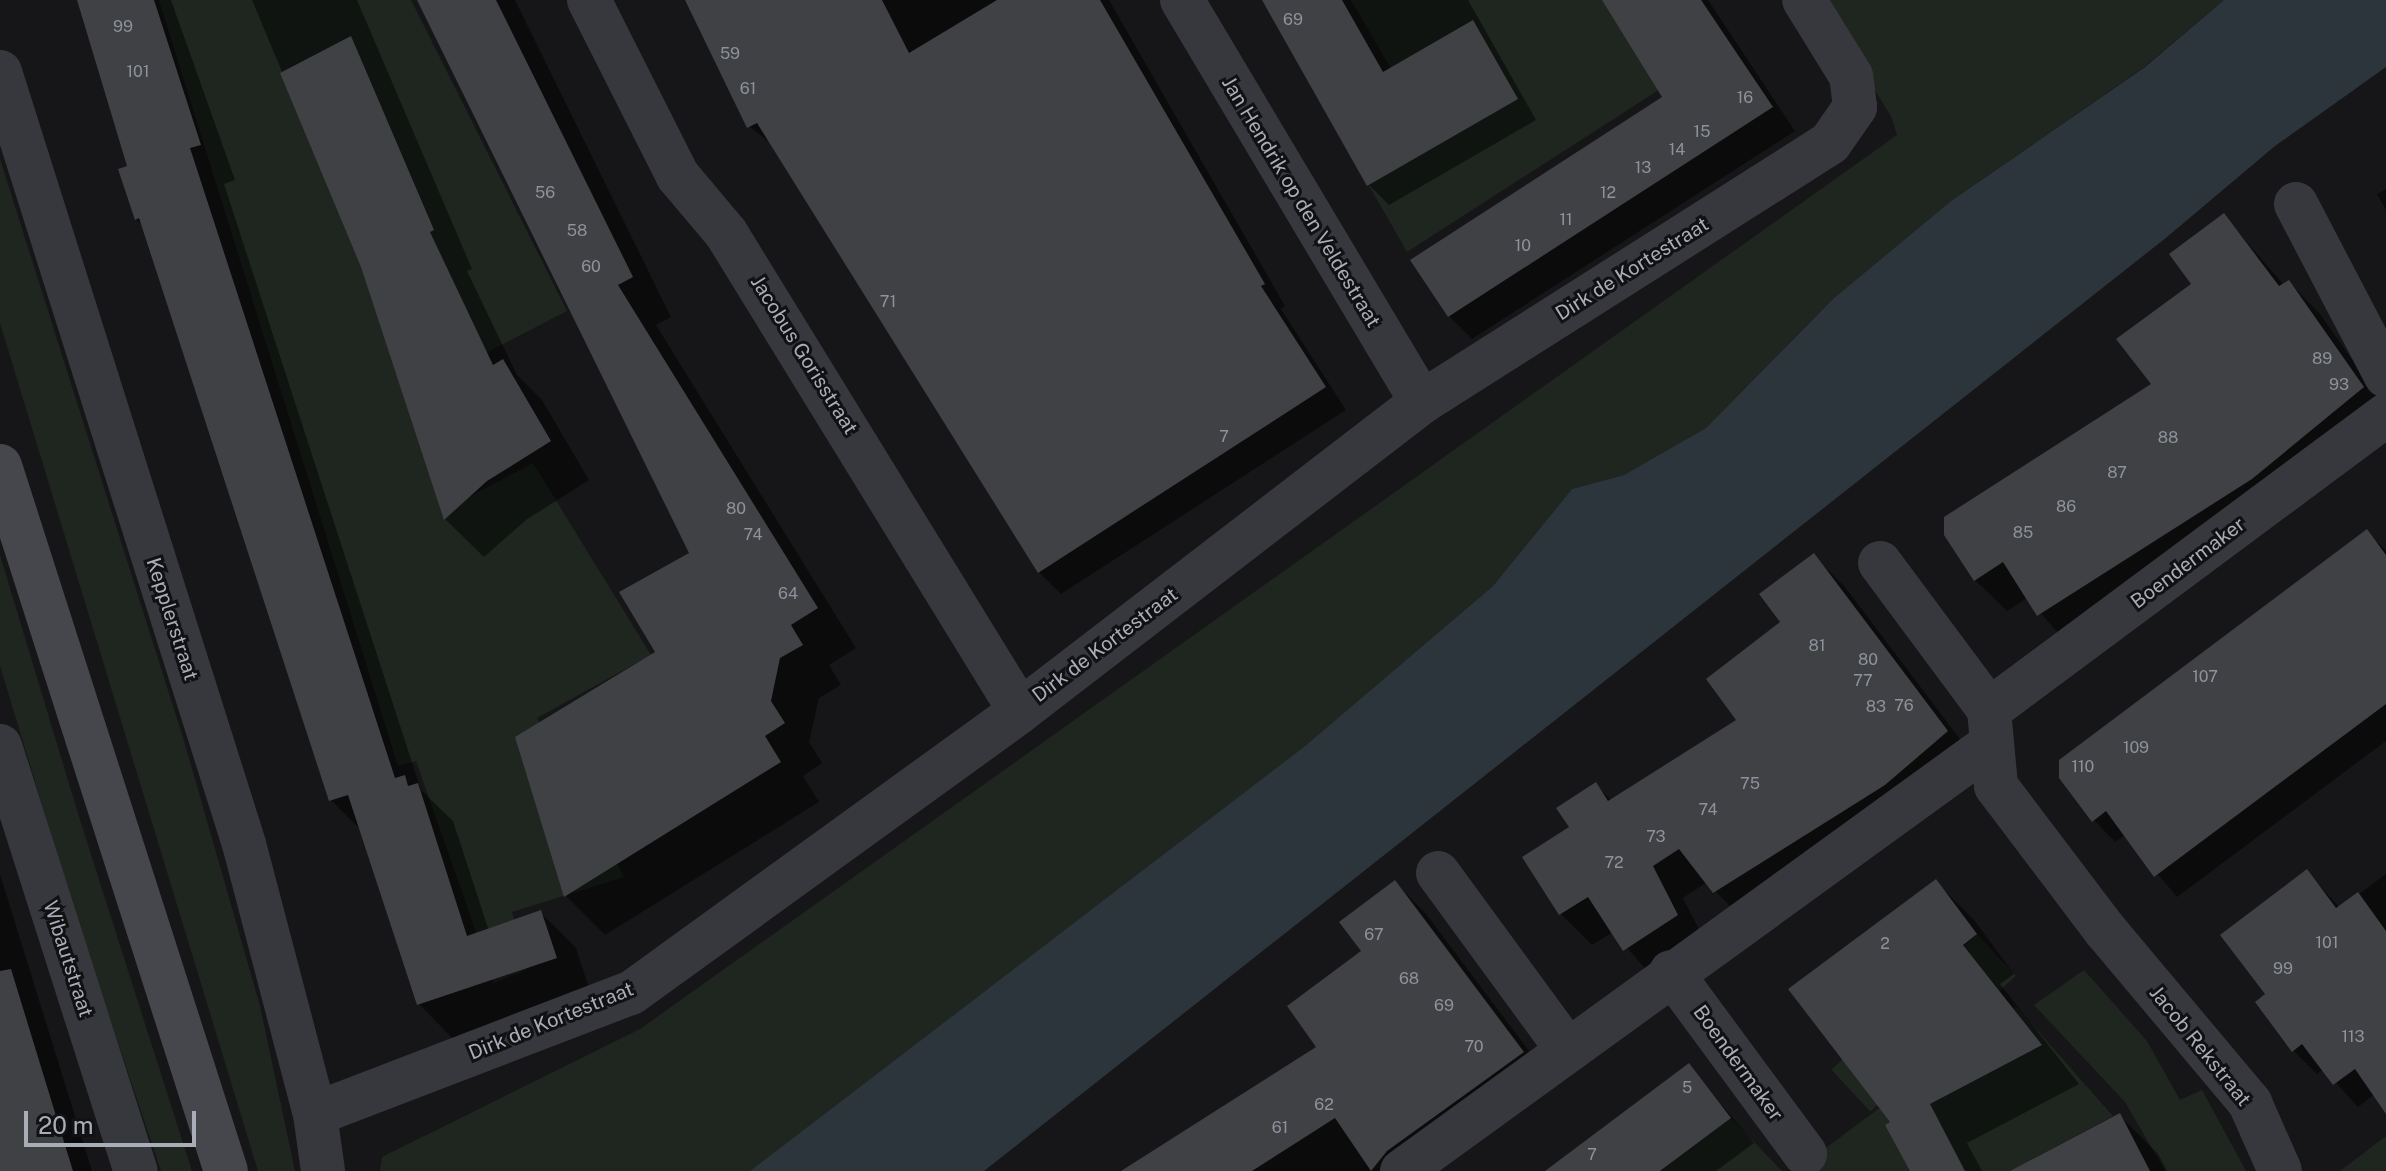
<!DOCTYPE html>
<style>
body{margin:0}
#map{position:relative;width:2386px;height:1171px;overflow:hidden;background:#161618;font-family:"Public Sans",sans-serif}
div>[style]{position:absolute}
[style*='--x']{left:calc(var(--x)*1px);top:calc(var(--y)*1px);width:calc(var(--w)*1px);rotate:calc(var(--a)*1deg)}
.green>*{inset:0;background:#1e261f;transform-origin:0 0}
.water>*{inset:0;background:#2c353c}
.shadow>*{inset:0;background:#0007}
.building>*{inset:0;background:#404145}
.minor>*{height:44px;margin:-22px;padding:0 22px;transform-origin:22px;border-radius:22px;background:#37383d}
.secondary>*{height:44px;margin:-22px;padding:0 22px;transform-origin:22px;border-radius:22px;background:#45474d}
span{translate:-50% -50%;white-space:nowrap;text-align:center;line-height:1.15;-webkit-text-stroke:6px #111113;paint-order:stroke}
.number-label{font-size:16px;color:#8e929b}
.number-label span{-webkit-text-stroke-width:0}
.street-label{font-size:20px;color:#a8adb8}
.scale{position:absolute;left:24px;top:1111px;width:172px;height:36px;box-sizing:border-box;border:4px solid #a8adb8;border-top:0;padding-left:10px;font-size:24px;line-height:28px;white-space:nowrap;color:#a8adb8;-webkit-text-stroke:6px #111113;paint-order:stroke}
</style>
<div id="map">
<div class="green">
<i style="clip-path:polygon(159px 0,411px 0,567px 311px,426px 384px,465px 499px,533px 463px,651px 655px,537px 718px,624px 877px,512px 912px,528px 969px,494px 983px,416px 761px,398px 766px)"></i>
<i style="clip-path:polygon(1351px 0,1702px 0,1730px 44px,1407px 252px,1355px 161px,1421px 120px)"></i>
<i style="clip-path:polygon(1818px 0,2224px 0,2144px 67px,1951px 201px,1834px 298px,1706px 428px,1624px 475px,1572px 489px,1493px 586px,1305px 746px,750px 1171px,380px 1171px,382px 1157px,640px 1029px,1897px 135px,1891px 116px)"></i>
<i style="clip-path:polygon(0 159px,185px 744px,260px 1006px,295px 1171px,258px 1171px,0 323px)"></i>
<i style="clip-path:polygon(0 555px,80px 820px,192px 1171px,161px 1171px,78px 923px,0 666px)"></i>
<i style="left:1977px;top:934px;width:57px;height:199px;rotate:47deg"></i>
<i style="clip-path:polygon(2084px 970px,2147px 1041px,2180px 1100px,2202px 1090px,2246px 1171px,2165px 1171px,2125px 1102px,2034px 1005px)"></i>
<i style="clip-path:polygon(2016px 1006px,2113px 1116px,2010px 1171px,1795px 1171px)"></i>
<i style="clip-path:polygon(1731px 1118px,1782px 1171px,1661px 1171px)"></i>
<i style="clip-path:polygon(2386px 1136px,2386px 1171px,2340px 1171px)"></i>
</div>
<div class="water">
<i style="clip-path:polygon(2224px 0,2386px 0,2386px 67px,2275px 146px,2167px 237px,984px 1171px,750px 1171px,1305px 746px,1493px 586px,1572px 489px,1624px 475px,1706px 428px,1834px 298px,1951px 201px,2145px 67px)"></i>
</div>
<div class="shadow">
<i style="clip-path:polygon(77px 0,171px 0,235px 180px,224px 184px,421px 790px,453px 821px,489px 931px,541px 913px,576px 948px,591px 994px,454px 1040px,419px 1004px,362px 831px,331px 800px,144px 227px,136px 219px,129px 167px)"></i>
<i style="clip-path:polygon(252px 0,357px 0,472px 269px,467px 271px,517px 375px,542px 400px,589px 480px,526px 520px,484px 557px,445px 519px,363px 266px)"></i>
<i style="clip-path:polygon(420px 0,515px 0,671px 317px,656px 325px,856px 648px,829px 665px,841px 685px,819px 698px,809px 742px,822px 763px,803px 776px,819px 802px,605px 935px,566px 896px,517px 738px,658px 652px,692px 554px)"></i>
<i style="clip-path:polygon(686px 0,1109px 0,1285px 306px,1281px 309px,1346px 410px,1061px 594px,1039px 572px,774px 146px,749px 126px)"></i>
<i style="clip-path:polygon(1264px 0,1468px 0,1536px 120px,1389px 205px,1369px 185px)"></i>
<i style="clip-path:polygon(1610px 0,1708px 0,1795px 131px,1472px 339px,1449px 316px,1413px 261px,1664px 97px)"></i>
<i style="clip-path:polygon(2386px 189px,2386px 210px,2377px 194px)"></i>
<i style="clip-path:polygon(2224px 216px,2284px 285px,2289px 282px,2320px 314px,2386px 408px,2070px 646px,2027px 598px,2007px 611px,1975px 580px,2154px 385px)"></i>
<i style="clip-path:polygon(2367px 532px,2386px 551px,2386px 741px,2177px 897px,2125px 835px,2115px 842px,2094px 820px)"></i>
<i style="clip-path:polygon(1814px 556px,1845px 587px,1978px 763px,1746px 923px,1707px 882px,1683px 898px,1708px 947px,1656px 981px,1613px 932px,1592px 945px,1561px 914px,1572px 828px,1596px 785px,1612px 801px,1739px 720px)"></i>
<i style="clip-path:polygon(2307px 872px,2340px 908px,2386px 874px,2386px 1103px,2376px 1093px,2358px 1107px,2323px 1069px,2317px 1074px,2293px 1050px,2267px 995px)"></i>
<i style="clip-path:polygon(0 874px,92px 1171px,0 1171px)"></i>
<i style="clip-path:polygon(1935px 881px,1974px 920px,2014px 974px,2000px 984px,2079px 1084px,1967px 1143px,1982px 1171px,1912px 1171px,1893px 1123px)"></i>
<i style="clip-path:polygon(1395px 882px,1426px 914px,1554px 1084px,1434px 1171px,1127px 1171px,1319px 1048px)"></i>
<i style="clip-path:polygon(1689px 1066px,1754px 1143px,1716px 1171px,1548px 1171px)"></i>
<i style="clip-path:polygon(2119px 1115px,2158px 1154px,2167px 1171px,2014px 1171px)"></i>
</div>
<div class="building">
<i style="clip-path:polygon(77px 0,154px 0,201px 145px,190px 148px,395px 778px,405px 775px,408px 786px,418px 783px,467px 936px,541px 910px,557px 958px,417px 1005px,348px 795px,329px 801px,139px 218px,135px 220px,118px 169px,127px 166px)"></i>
<i style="clip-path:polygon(417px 0,496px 0,633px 277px,618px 285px,818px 608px,791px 625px,803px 645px,780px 658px,771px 701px,785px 723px,765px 736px,781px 762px,564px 897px,515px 737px,655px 652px,619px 592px,689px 553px)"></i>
<i style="clip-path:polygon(685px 0,882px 0,909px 53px,997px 0,1100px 0,1265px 284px,1261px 286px,1326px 387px,1038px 573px,757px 123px,747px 128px)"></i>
<i style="clip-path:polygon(1262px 0,1342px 0,1383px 72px,1473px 20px,1518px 99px,1367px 186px)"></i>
<i style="clip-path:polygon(1602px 0,1701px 0,1773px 107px,1448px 317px,1410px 260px,1662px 97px)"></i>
<i style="clip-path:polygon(351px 36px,434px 230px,430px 232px,493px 365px,503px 359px,551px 441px,487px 481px,444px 520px,361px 267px,280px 73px)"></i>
<i style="clip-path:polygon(2224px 213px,2279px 286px,2289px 280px,2364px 387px,2252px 479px,2037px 616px,2003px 562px,1974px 581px,1944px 535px,1944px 517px,2151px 384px,2116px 339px,2191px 284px,2169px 254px)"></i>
<i style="clip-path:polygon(2367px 529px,2386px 555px,2386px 704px,2154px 877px,2106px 811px,2092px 822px,2059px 778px,2059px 760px)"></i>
<i style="clip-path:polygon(1814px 553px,1948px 731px,1885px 785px,1713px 893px,1679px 849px,1653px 866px,1678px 915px,1623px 951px,1588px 897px,1559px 915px,1522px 857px,1569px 827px,1556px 808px,1596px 782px,1608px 801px,1736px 720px,1706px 679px,1780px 622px,1759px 594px)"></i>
<i style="clip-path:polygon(2307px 869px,2336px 908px,2358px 892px,2386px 931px,2386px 1114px,2355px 1069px,2333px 1085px,2302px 1044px,2292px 1052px,2255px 1002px,2265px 994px,2220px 935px)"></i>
<i style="clip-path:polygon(1936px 879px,1977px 934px,1963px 945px,2042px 1045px,1930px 1104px,1965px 1171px,1910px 1171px,1885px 1125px,1890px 1122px,1788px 989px)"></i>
<i style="clip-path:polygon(1395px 880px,1524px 1052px,1387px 1151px,1371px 1171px,1335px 1118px,1252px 1171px,1121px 1171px,1316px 1047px,1287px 1006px,1361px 951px,1339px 922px)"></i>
<i style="clip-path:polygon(11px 969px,45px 1080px,73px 1171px,0 1171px,0 971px)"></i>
<i style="clip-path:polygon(1689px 1063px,1731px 1118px,1660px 1171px,1545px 1171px)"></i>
<i style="clip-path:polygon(2120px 1113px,2150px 1171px,2010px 1171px)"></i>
</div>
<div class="minor">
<i style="--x:589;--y:0;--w:197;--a:63.2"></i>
<i style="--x:678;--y:176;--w:75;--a:49.9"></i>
<i style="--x:726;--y:233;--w:561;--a:58.41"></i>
<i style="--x:1182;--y:0;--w:468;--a:59.2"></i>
<i style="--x:0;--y:72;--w:810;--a:72.46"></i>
<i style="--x:244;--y:844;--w:279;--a:75.3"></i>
<i style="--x:315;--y:1114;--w:58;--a:82"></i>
<i style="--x:2296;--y:204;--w:194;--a:62.4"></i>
<i style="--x:1880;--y:563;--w:183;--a:53.4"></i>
<i style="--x:1989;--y:710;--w:76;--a:84.7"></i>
<i style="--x:1996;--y:786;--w:181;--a:52.9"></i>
<i style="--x:2105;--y:930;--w:226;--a:50"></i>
<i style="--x:2250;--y:1103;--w:74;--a:66.2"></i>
<i style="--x:1989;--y:710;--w:495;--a:-36.6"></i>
<i style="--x:0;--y:746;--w:446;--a:72.3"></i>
<i style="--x:1438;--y:873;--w:218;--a:53.8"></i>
<i style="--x:1671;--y:972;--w:226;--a:53.6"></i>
<i style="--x:315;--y:1114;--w:338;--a:-21"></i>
<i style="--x:631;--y:993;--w:480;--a:-35.9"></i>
<i style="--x:1020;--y:711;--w:507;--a:-37.55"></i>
<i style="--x:1422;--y:402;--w:483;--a:-32.4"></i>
<i style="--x:1830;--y:143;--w:44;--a:-55.2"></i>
<i style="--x:1855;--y:107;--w:31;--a:-97"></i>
<i style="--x:1851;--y:76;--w:89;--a:-121.7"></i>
<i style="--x:1402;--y:1171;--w:727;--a:-35.94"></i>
</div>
<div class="secondary">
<i style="--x:0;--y:466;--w:740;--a:72.23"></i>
</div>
<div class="number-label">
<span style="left:1293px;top:20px">69</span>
<span style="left:123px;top:27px">99</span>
<span style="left:730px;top:54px">59</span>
<span style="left:138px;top:72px">101</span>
<span style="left:748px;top:89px">61</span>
<span style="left:1745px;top:98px">16</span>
<span style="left:1702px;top:132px">15</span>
<span style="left:1677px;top:150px">14</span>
<span style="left:1643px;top:168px">13</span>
<span style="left:545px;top:193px">56</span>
<span style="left:1608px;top:193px">12</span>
<span style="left:1566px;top:220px">11</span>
<span style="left:577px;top:231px">58</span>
<span style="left:1523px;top:246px">10</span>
<span style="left:591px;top:267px">60</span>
<span style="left:888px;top:302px">71</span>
<span style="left:2322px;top:359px">89</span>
<span style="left:2339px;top:385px">93</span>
<span style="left:1224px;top:437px">7</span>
<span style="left:2168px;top:438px">88</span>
<span style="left:2117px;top:473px">87</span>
<span style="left:2066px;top:507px">86</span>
<span style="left:736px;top:509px">80</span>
<span style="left:2023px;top:533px">85</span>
<span style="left:753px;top:535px">74</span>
<span style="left:788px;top:594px">64</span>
<span style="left:1817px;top:646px">81</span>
<span style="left:1868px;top:660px">80</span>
<span style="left:2205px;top:677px">107</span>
<span style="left:1863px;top:681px">77</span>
<span style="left:1904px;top:706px">76</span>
<span style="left:1876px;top:707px">83</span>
<span style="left:2136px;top:748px">109</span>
<span style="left:2083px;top:767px">110</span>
<span style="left:1750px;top:784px">75</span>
<span style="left:1708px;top:810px">74</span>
<span style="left:1656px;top:837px">73</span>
<span style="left:1614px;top:863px">72</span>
<span style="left:1374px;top:935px">67</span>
<span style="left:2327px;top:943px">101</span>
<span style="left:1885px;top:944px">2</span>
<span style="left:2283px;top:969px">99</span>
<span style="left:1409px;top:979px">68</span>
<span style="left:1444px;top:1006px">69</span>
<span style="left:2353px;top:1037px">113</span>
<span style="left:1474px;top:1047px">70</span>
<span style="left:1687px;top:1088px">5</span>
<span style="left:1324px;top:1105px">62</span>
<span style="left:1280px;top:1128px">61</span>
<span style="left:1592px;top:1155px">7</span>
</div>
<div class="street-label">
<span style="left:1301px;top:202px;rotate:59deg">Jan Hendrik op den Veldestraat</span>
<span style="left:1632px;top:269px;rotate:-32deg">Dirk de Kortestraat</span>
<span style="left:804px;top:355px;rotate:58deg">Jacobus Gorisstraat</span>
<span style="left:2188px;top:563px;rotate:-37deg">Boendermaker</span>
<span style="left:172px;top:619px;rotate:72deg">Kepplerstraat</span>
<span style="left:1105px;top:645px;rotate:-37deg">Dirk de Kortestraat</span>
<span style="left:68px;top:959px;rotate:72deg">Wibautstraat</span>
<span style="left:551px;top:1021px;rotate:-22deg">Dirk de Kortestraat</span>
<span style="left:2200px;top:1046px;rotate:51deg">Jacob Rekstraat</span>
<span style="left:1738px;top:1063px;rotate:54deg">Boendermaker</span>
</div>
<div class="scale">20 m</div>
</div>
